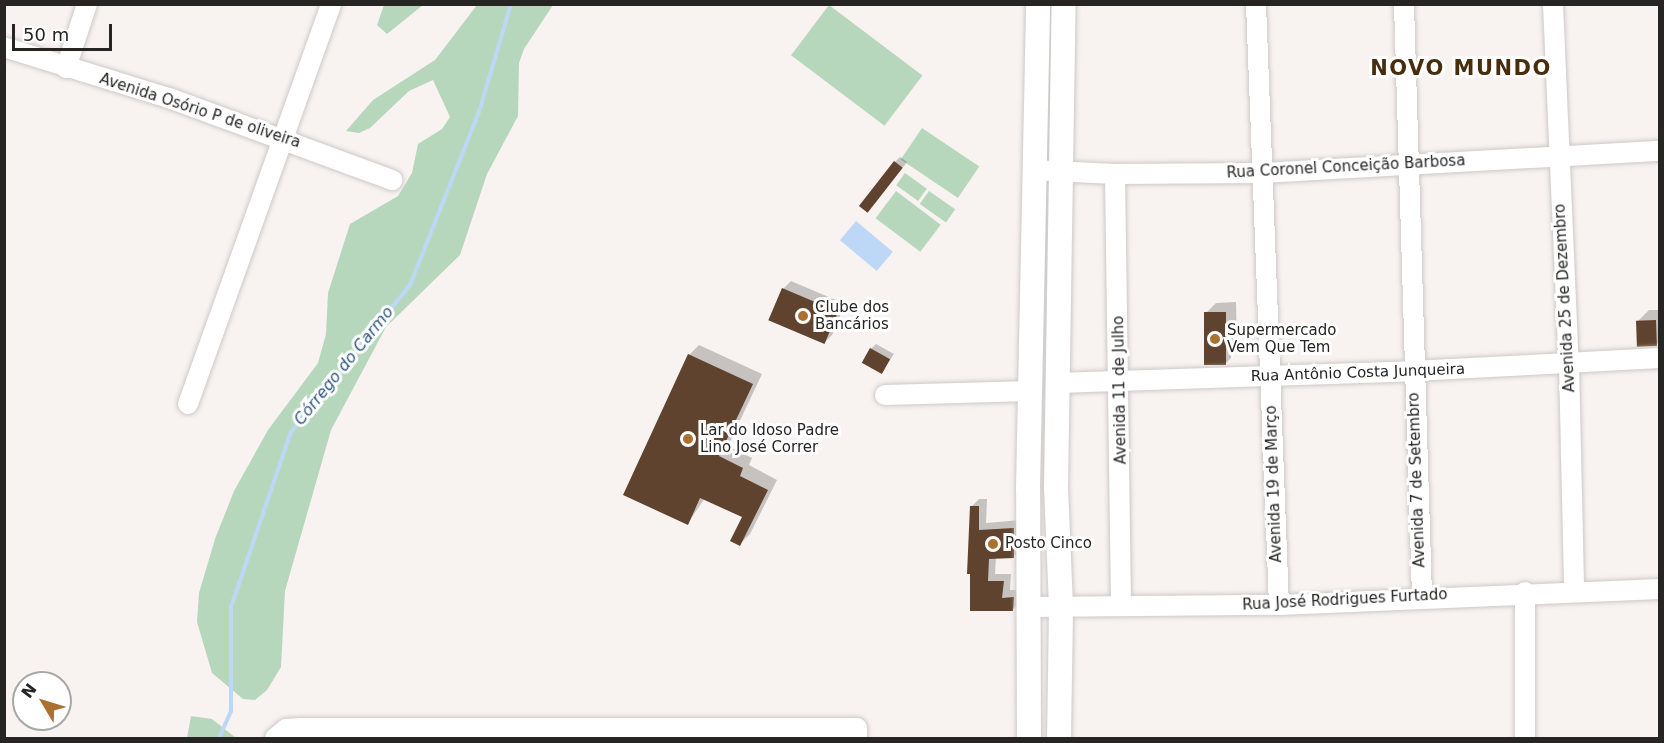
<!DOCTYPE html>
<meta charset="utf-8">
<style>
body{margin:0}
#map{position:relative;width:1664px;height:743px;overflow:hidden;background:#f8f3f1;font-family:"DejaVu Sans",sans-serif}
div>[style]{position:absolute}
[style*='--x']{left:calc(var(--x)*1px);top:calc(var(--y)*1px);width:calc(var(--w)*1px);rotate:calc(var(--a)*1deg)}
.green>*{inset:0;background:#b7d7bc;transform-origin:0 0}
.water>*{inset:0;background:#bdd8f7;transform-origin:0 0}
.shadow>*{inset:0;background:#0003}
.stream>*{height:4px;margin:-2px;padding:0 2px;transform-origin:2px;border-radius:2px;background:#bdd8f7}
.building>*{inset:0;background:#60432e;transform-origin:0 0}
.roads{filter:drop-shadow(0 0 2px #cdc9c7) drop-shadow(0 0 2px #cdc9c7)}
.minor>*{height:20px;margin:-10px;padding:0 10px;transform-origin:10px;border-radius:10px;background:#fff}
.major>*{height:24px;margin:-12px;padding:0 12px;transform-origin:12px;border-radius:12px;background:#fff}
.dots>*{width:16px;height:16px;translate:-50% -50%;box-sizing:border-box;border:3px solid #fff;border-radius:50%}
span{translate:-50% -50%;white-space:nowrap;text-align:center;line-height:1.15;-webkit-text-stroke:6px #fff;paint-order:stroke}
.street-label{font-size:15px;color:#262524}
.poi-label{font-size:15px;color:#262524}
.left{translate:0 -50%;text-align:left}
.water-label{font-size:16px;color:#305781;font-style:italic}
.district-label{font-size:21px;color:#482d0d;font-weight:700;letter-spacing:1.5px}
.frame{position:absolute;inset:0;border:6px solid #262524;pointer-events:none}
.north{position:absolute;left:12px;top:671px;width:60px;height:60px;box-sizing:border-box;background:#fff;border:2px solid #a8a8a7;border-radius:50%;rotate:308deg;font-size:16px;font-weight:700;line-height:24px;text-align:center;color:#262524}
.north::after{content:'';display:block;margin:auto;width:21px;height:27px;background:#aa7130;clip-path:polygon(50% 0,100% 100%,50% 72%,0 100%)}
.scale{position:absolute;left:12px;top:24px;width:100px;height:27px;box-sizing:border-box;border:3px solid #262524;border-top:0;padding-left:8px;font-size:18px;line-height:21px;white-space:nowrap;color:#262524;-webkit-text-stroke:4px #fff;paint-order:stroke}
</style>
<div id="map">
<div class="green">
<i style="clip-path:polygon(384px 5px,384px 4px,423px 5px,387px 34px,377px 25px)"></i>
<i style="clip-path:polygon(477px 5px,553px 5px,524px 49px,519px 63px,518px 116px,487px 174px,460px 255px,386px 327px,331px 430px,285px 591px,281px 667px,267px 690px,255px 700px,243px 699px,212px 673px,197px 622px,199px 593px,215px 539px,234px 491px,268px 430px,318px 363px,326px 334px,328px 293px,350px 224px,398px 196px,412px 173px,418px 144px,442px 129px,450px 117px,433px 80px,409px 91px,370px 128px,359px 133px,346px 131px,373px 100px,435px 60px)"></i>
<i style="left:829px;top:5px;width:117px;height:63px;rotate:37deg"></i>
<i style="left:922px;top:128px;width:69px;height:38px;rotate:34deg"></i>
<i style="left:905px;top:173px;width:27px;height:15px;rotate:36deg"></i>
<i style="left:896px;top:191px;width:56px;height:34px;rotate:37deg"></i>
<i style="left:929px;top:191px;width:32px;height:16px;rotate:35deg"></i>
<i style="clip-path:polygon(191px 716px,212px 719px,236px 738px,187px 738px)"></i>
</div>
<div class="water">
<i style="left:856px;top:221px;width:48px;height:25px;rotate:40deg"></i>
</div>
<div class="shadow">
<i style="clip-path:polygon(900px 157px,907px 162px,873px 206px,895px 162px)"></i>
<i style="clip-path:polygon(791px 281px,845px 304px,832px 335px,824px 343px,783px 289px)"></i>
<i style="clip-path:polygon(1236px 302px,1237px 352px,1226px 363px,1206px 313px,1216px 303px)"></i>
<i style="clip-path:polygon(1649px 310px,1660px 310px,1660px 341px,1656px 345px,1638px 321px)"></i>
<i style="clip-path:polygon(876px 344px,894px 354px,882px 372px,871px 349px)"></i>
<i style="clip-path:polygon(699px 345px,762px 374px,728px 446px,752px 458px,749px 465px,777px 480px,750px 534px,740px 544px,744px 516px,705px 498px,688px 523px,689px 355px)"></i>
<i style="clip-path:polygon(979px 499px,987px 499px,986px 523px,1021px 520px,1021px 549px,1013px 557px,996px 557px,995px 574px,1011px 574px,1010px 590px,1021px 590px,1020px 602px,1012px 610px,971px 610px,971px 507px)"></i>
</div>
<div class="stream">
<i style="--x:219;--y:738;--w:30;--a:-66"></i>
<i style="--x:231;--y:711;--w:104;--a:-90"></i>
<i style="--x:231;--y:607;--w:185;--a:-71.1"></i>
<i style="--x:291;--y:432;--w:189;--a:-51"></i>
<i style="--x:410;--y:285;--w:189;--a:-68.3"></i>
<i style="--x:480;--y:109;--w:109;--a:-73.6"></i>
</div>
<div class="building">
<i style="left:894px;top:161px;width:11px;height:57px;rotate:38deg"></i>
<i style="left:782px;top:288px;width:61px;height:35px;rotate:23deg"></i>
<i style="left:1226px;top:312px;width:53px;height:22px;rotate:90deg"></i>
<i style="left:1656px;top:320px;width:26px;height:20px;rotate:88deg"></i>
<i style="left:870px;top:348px;width:23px;height:17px;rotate:29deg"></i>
<i style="clip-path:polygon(688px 354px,753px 384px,719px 456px,743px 468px,740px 476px,768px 490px,740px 546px,730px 541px,742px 517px,700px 498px,688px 525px,623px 495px)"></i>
<i style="clip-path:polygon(970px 506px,979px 506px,979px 530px,1014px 528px,1014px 558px,989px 559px,988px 581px,1004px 581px,1002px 598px,1014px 597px,1013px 611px,970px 611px,970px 574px,967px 574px)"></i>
</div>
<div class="roads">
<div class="minor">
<i style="--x:1256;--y:4;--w:601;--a:87.81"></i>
<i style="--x:1404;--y:4;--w:592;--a:88.26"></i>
<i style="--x:1553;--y:4;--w:360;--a:87.5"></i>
<i style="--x:1569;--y:364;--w:227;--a:88.7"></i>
<i style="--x:7;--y:48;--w:170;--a:17.2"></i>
<i style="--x:169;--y:98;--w:238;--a:20.2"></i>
<i style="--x:66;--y:68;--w:67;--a:-71.8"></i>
<i style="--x:1033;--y:170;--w:82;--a:2.8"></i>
<i style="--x:1115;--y:174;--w:147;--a:-0.4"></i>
<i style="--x:1262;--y:173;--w:399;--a:-3.2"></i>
<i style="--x:1115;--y:174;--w:432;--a:89.2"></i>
<i style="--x:1057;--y:383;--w:356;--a:-1.9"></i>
<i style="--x:1413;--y:371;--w:247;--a:-3"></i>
<i style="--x:885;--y:395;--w:146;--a:-1.6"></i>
<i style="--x:188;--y:404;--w:425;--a:-70.3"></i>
<i style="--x:1030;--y:607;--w:249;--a:-0.5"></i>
<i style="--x:1279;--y:605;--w:381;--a:-2.4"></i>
<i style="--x:275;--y:738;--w:14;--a:-39"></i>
<i style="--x:286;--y:729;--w:15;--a:-4"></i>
<i style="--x:301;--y:728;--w:556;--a:0"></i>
<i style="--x:857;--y:728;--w:10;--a:90"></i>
<i style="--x:1525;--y:738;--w:146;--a:-90"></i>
</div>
<div class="major">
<i style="--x:1029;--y:738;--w:250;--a:-90.2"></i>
<i style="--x:1028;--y:488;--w:484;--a:-88.8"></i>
<i style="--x:1059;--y:738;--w:132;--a:-89.1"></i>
<i style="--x:1061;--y:606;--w:118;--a:-92.4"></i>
<i style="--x:1056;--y:488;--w:484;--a:-89.1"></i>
</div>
</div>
<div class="dots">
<i style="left:803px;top:316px;background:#aa7130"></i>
<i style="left:1215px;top:339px;background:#aa7130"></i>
<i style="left:688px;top:439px;background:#aa7130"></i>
<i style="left:993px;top:544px;background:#aa7130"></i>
</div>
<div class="street-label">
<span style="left:200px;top:111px;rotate:18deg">Avenida Osório P de oliveira</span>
<span style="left:1346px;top:167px;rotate:-3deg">Rua Coronel Conceição Barbosa</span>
<span style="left:1565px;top:298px;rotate:-93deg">Avenida 25 de Dezembro</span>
<span style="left:1358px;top:373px;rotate:-2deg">Rua Antônio Costa Junqueira</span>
<span style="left:1120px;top:390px;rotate:-91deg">Avenida 11 de Julho</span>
<span style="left:1417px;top:480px;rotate:-92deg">Avenida 7 de Setembro</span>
<span style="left:1274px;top:484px;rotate:-92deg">Avenida 19 de Março</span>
<span style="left:1345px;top:600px;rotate:-3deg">Rua José Rodrigues Furtado</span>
</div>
<div class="poi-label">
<span class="left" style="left:815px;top:316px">Clube dos<br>Bancários</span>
<span class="left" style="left:1227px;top:339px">Supermercado<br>Vem Que Tem</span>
<span class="left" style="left:700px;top:439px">Lar do Idoso Padre<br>Lino José Correr</span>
<span class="left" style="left:1005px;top:544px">Posto Cinco</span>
</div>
<div class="water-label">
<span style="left:344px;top:366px;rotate:-51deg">Córrego do Carmo</span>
</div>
<div class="district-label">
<span style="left:1461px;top:68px">NOVO MUNDO</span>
</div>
<div class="frame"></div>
<div class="north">N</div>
<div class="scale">50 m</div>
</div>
